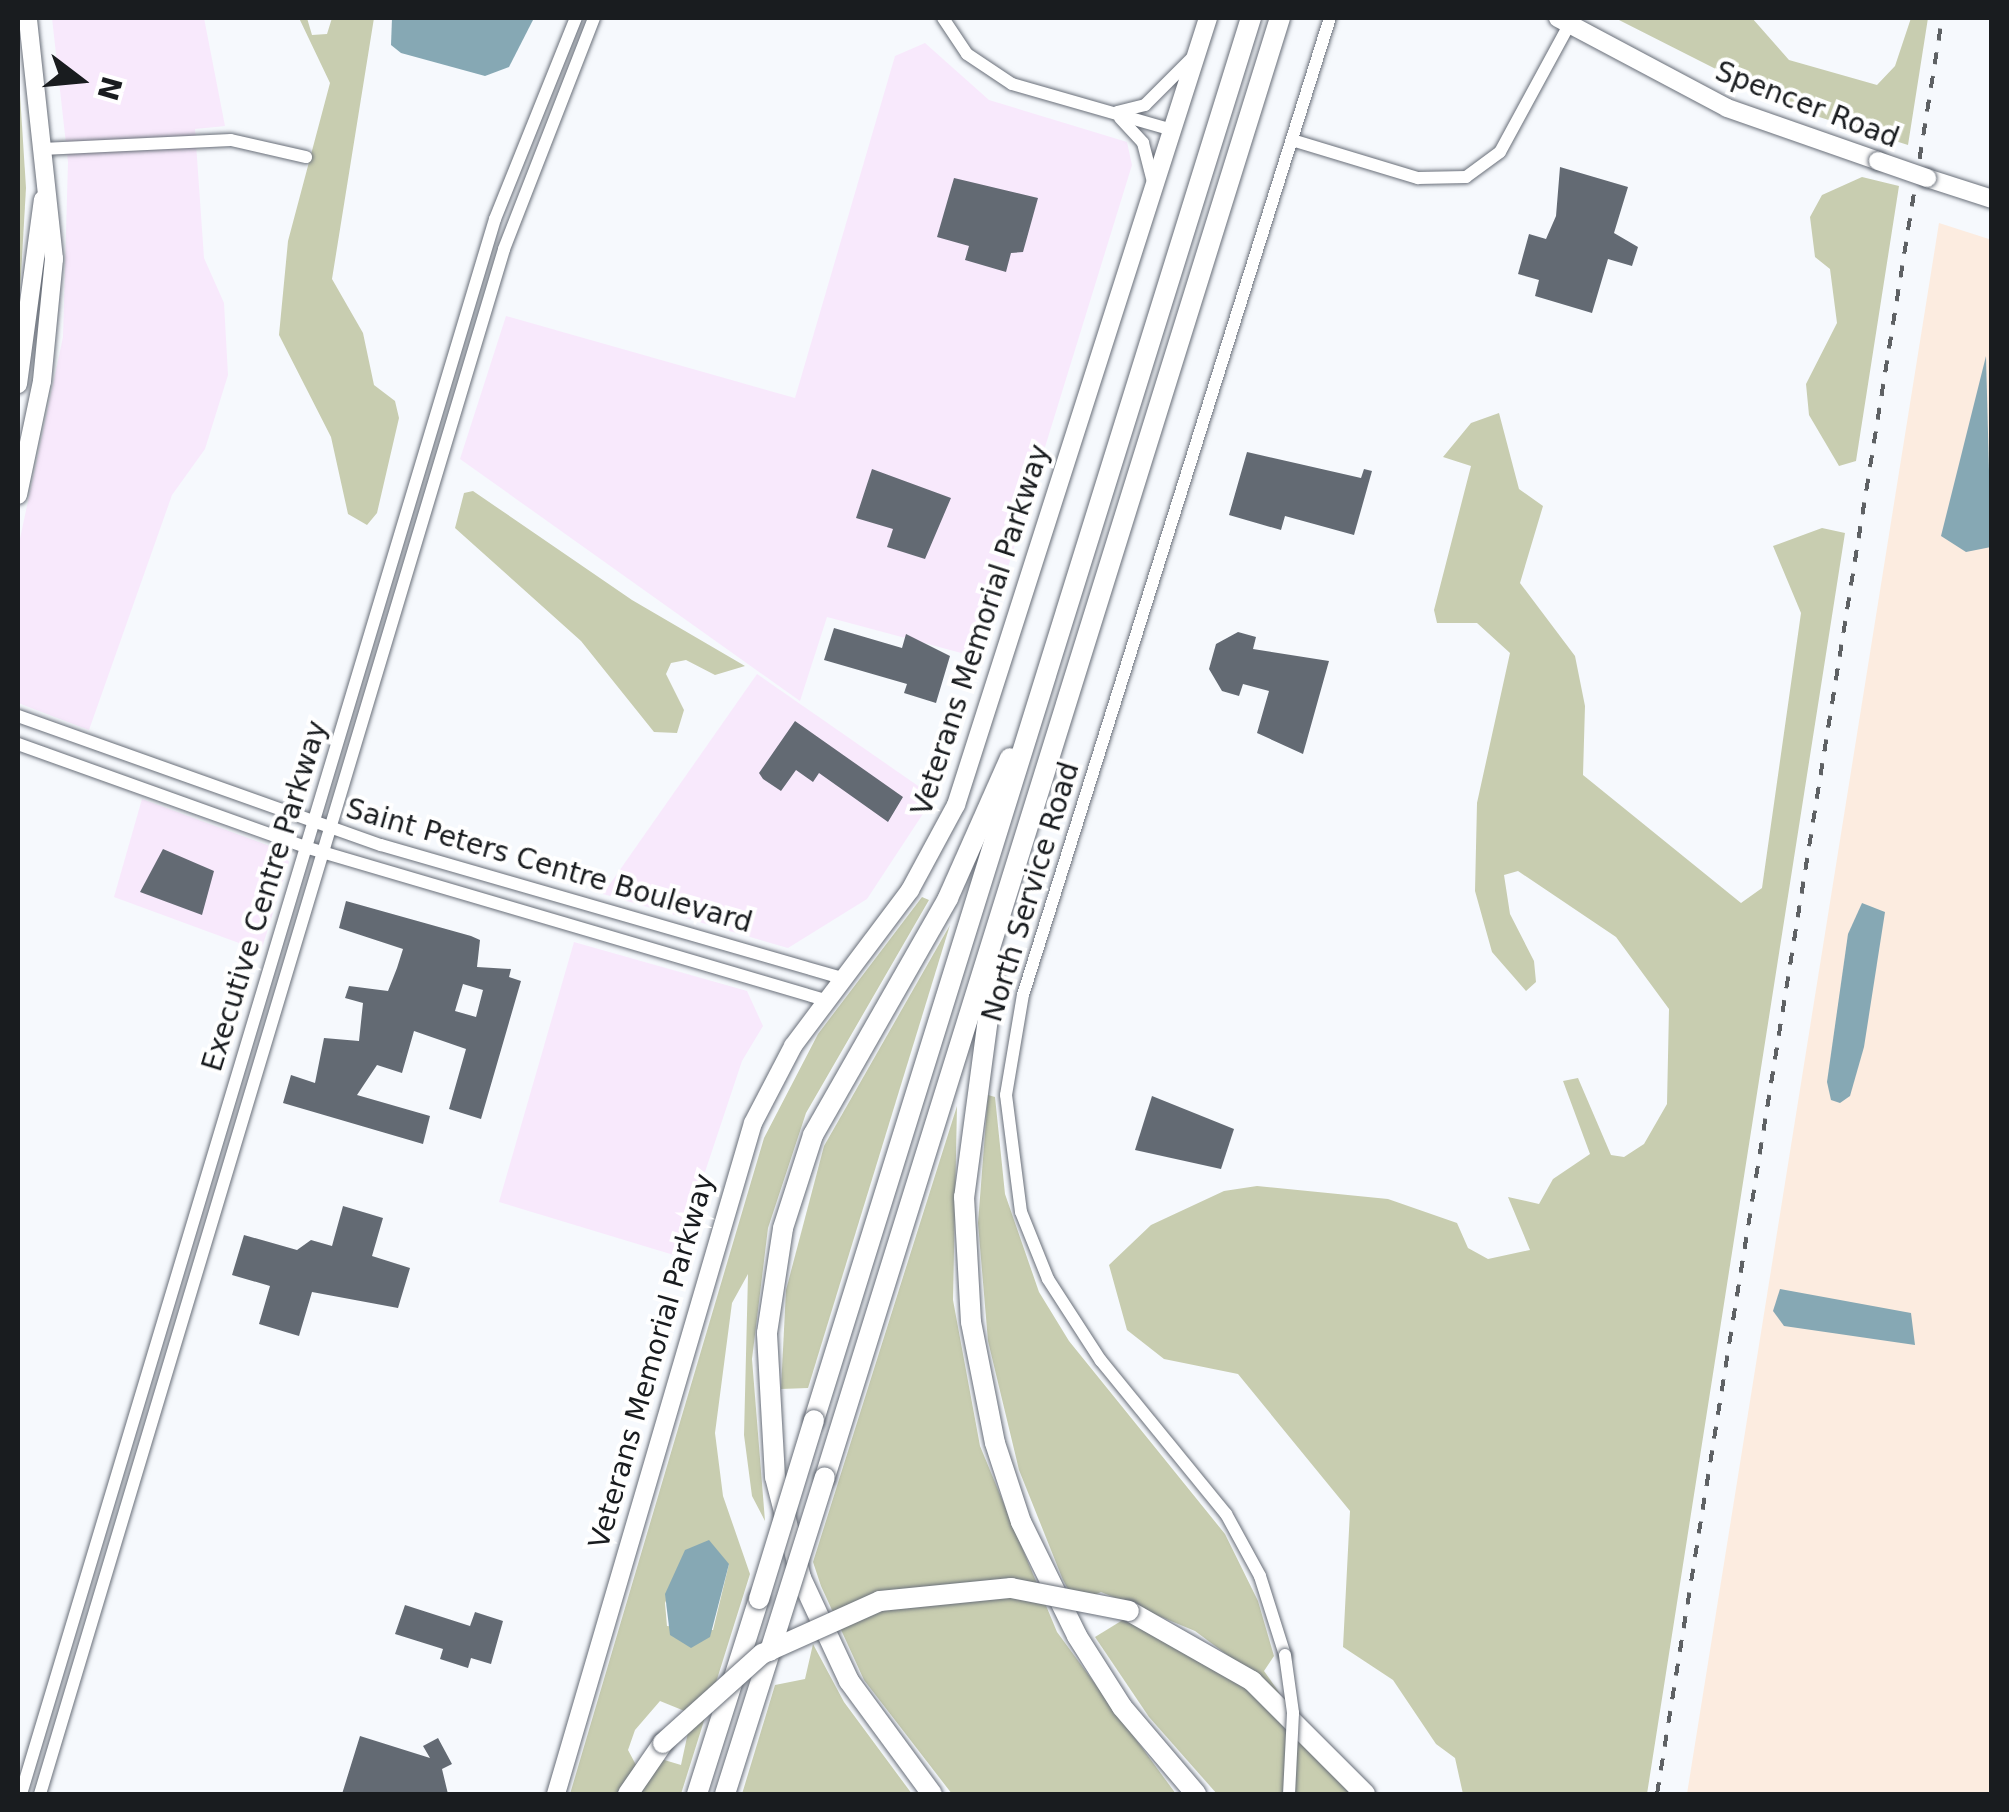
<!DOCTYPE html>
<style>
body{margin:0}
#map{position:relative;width:2009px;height:1812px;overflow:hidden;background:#f6f9fd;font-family:"DejaVu Sans",sans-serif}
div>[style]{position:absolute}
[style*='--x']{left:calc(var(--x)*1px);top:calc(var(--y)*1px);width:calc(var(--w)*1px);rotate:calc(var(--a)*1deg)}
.commercial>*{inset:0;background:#f8e9fc}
.industrial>*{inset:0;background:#fcece0}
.green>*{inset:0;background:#c8cdb0}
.water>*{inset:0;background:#86a8b4}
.building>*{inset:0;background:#636a73}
.roads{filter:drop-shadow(0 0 2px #696f79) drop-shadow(0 0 2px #696f79)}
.minor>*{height:12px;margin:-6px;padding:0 6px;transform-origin:6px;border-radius:6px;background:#fff}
.major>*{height:18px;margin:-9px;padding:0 9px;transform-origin:9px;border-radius:9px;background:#fff}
.highway>*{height:20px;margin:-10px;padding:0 10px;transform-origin:10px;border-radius:10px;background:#fff}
.rail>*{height:4px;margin-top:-2px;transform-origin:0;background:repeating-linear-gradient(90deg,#5e6164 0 12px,transparent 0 24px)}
.bridges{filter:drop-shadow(0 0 2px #696f79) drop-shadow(0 0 2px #696f79)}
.minor-bridge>*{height:12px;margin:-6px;padding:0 6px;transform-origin:6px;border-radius:6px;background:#fff}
.major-bridge>*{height:18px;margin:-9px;padding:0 9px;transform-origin:9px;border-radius:9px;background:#fff}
.highway-bridge>*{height:20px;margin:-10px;padding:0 10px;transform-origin:10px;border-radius:10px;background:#fff}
span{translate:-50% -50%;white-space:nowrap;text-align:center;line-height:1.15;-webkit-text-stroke:8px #fff;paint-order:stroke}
.street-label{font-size:28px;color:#191c1f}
.frame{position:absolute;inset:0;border:20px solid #191c1f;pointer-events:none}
.north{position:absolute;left:30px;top:30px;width:100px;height:100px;-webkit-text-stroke:8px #fff;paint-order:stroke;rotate:106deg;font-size:28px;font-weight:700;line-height:40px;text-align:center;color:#191c1f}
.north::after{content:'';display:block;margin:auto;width:35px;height:45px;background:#191c1f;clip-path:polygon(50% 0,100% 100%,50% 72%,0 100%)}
</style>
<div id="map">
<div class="commercial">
<i style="clip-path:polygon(52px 18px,204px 18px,225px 126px,195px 129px,204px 258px,224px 303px,228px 375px,205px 449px,172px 495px,89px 730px,18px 703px,18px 548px,63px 337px,68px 162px)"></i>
<i style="clip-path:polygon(925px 43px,989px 100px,1127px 142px,1132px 165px,980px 658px,827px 617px,800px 701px,460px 459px,506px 316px,795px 398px,895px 56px)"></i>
<i style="clip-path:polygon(757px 674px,934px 797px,867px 899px,788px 948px,603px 894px)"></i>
<i style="clip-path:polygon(142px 799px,278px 849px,289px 862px,261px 951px,114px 897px)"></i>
<i style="clip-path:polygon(574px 942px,747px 991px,763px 1026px,742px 1061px,677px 1256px,499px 1202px)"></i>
</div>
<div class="industrial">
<i style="clip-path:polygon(1939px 223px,1992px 240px,1991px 1794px,1687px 1794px)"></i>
</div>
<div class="green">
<i style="clip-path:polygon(299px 18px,307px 18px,312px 35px,327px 34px,332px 18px,374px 18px,332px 279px,363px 333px,374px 385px,395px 401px,399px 418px,377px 513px,367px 525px,348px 514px,331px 437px,279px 335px,288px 241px,330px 83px)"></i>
<i style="clip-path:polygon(1615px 18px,1752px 18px,1789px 60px,1877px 85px,1895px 66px,1911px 18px,1928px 18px,1908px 145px,1797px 110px)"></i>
<i style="clip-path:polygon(18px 63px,26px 188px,18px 327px)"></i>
<i style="clip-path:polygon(1862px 177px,1899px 186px,1856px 461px,1839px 466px,1809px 415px,1806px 384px,1837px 323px,1830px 269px,1815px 257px,1810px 217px,1822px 195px)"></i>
<i style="clip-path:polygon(1499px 413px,1519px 489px,1543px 506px,1520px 583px,1575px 656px,1585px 706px,1583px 775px,1741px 903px,1762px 888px,1801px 613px,1773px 546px,1822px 528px,1845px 533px,1647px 1794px,1463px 1794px,1455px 1758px,1436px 1744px,1393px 1680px,1343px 1647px,1350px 1511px,1238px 1374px,1164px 1359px,1127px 1330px,1109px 1265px,1151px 1225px,1224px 1191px,1257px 1186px,1388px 1199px,1457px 1223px,1468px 1248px,1488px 1259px,1530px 1250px,1508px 1197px,1539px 1204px,1553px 1179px,1590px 1154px,1563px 1081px,1578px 1078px,1611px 1155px,1624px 1157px,1644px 1144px,1667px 1104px,1669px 1009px,1616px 937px,1518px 871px,1504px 875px,1510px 914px,1534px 961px,1536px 982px,1526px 991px,1492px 952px,1475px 891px,1477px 803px,1510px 653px,1477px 623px,1437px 623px,1434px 610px,1471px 466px,1443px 457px,1471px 423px)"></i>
<i style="clip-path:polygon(473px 491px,632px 600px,745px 666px,715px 675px,686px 660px,671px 663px,666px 674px,684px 710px,677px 733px,654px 732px,581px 641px,455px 528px,464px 493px)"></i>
<i style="clip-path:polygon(evenodd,922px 897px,929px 900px,806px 1113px,768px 1228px,752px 1359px,765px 1521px,752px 1496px,744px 1435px,748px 1274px,732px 1303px,715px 1433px,723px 1496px,750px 1574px,681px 1794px,636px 1794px,661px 1759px,681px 1765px,692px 1714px,660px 1701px,635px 1730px,628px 1750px,636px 1765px,619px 1794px,570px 1794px,764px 1138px,818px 1034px,922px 897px,729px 1564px,713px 1630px,667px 1626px,665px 1603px,679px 1571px,729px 1564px)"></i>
<i style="clip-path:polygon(950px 925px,808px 1388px,781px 1389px,786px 1290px,824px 1146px)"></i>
<i style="clip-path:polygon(988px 1095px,995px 1097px,1005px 1194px,1039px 1292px,1069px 1341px,1225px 1534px,1258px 1601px,1274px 1656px,1264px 1671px,1281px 1695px,1195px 1631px,1101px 1592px,1076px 1604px,1063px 1580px,1019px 1470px,988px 1341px,978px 1223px)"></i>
<i style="clip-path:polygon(957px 1106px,953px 1300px,980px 1446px,1057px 1632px,1176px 1794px,952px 1794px,864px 1680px,821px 1586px,813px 1562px)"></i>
<i style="clip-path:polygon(1126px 1618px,1233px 1675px,1356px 1794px,1217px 1794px,1149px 1717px,1095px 1637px)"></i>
<i style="clip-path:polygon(813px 1644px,844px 1702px,912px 1794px,742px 1794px,775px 1685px,805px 1679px)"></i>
</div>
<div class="water">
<i style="clip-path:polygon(392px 18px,534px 18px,509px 67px,485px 76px,401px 53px,391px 45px)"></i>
<i style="clip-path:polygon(1986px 356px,1991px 547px,1966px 552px,1941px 536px)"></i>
<i style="clip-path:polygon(1862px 903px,1885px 912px,1864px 1047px,1850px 1096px,1840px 1103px,1831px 1100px,1827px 1082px,1848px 934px)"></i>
<i style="clip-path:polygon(1780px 1289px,1911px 1313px,1915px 1345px,1784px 1326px,1773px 1311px)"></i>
<i style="clip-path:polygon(709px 1540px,729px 1564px,710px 1637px,691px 1648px,670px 1635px,665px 1594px,685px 1550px)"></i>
</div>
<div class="building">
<i style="clip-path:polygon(1560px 167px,1628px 187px,1614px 233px,1638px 247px,1632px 266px,1608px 259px,1592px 313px,1535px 296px,1539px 280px,1518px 274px,1529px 234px,1546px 239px,1556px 216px)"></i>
<i style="clip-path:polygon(954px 178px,1038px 198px,1023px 252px,1011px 253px,1006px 272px,965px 260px,969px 246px,937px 237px)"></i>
<i style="clip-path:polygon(1247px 452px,1361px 478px,1364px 469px,1372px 471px,1354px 535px,1285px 516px,1281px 530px,1229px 515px)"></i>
<i style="clip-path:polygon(872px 469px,951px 498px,925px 559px,887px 547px,893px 529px,856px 518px)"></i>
<i style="clip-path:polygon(834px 628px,902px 648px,906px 634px,950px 656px,936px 703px,904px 693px,907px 684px,824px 660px)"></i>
<i style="clip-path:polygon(1238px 632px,1256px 637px,1253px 649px,1329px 661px,1303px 754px,1257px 733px,1269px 691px,1243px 684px,1239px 696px,1222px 691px,1209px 669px,1216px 644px)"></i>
<i style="clip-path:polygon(795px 721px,903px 797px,888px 822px,819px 773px,813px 782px,796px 770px,781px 791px,763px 779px,759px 773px)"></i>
<i style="clip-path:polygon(163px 849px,214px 871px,202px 915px,140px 892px)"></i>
<i style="clip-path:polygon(evenodd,346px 901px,471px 936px,480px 940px,477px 967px,511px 969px,509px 977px,521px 981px,481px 1119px,449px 1109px,466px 1049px,414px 1031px,402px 1073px,377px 1065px,357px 1095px,430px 1116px,423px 1144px,283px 1103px,291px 1075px,315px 1083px,324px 1038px,359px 1041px,363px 1003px,345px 998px,349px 986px,388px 991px,397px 968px,403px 949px,339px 928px,346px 901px,463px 984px,483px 990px,476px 1017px,455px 1011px,463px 984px)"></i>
<i style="clip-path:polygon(1152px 1096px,1234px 1129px,1221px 1169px,1135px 1150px)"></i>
<i style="clip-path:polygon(343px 1206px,383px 1218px,372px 1256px,410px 1268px,398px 1308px,312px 1292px,299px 1336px,259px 1324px,270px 1286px,232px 1275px,244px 1235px,297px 1250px,311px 1240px,332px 1246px)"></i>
<i style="clip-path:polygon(405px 1605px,470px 1626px,475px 1612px,503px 1621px,491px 1664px,471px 1658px,468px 1668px,440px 1659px,443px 1649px,395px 1634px)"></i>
<i style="clip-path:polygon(360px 1736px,430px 1758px,423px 1746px,438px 1738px,452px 1764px,442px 1769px,448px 1794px,342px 1794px)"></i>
</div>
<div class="roads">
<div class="minor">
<i style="--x:943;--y:18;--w:43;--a:56.3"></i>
<i style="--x:967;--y:54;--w:54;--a:33.7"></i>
<i style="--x:1012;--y:84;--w:166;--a:16"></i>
<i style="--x:1117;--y:112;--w:29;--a:-14"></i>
<i style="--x:1145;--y:105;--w:65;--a:-45"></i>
<i style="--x:1120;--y:118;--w:34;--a:47"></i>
<i style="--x:1143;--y:143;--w:40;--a:75.6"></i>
<i style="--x:1292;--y:140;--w:132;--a:16.8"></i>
<i style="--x:1418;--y:178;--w:48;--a:-1.2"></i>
<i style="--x:1466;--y:177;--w:42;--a:-36.3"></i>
<i style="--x:1500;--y:152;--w:147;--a:-61.5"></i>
<i style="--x:42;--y:149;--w:189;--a:-2.7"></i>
<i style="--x:231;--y:140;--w:77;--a:12.8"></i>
<i style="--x:18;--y:716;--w:385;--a:19.6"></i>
<i style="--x:381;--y:845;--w:480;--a:16.1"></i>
<i style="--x:18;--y:744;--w:305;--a:19.7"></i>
<i style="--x:305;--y:847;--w:542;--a:16.4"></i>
<i style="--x:1285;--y:1655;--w:83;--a:-107.6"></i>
<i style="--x:1260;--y:1576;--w:71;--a:-118.7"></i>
<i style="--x:1226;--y:1514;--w:198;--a:-129.2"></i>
<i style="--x:1101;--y:1361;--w:98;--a:-122.9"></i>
<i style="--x:1048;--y:1279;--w:72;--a:-111.9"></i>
<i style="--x:1021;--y:1212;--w:118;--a:-97.3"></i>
<i style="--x:1006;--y:1095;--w:101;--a:-80.4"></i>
<i style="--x:1023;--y:995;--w:1024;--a:-72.56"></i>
<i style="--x:21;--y:1794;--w:1645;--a:-73.25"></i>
<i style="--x:495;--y:219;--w:217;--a:-68.1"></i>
<i style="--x:40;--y:1794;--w:1613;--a:-73.28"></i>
<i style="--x:504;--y:249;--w:248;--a:-68.7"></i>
</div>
<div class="major">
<i style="--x:1558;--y:18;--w:191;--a:28"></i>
<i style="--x:1727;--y:108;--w:160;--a:19.3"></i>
<i style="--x:1927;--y:178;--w:68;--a:17.9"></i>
<i style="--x:18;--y:384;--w:186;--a:-82.3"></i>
<i style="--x:18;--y:495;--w:116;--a:-78.1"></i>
<i style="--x:42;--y:381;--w:123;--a:-84.4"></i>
<i style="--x:54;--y:259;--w:242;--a:-96.2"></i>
<i style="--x:556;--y:1794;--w:699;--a:-73.64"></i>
<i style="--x:753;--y:1123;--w:87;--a:-62.5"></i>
<i style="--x:793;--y:1046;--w:195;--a:-53.1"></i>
<i style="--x:910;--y:890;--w:97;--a:-61.6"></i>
<i style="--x:956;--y:805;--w:826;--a:-72.24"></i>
</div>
<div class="highway">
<i style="--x:995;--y:966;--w:233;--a:97.6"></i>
<i style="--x:964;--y:1197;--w:125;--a:86.8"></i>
<i style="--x:971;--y:1322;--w:123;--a:78.8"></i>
<i style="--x:995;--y:1443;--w:83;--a:71.8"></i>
<i style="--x:1021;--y:1522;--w:127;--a:63.8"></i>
<i style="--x:1077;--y:1636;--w:84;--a:57.6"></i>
<i style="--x:1122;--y:1707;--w:114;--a:49.6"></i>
<i style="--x:814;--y:1420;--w:1469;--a:-72.69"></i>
<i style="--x:825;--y:1477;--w:1528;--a:-72.68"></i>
<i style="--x:1129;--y:1611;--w:142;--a:29.6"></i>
<i style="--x:1252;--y:1681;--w:160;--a:45"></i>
<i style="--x:628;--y:1794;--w:62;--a:-55.5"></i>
<i style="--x:697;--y:1794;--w:205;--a:-72.4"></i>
<i style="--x:725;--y:1794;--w:149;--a:-72.4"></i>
<i style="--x:932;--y:1794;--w:140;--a:-126.3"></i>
<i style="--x:849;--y:1681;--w:114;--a:-115"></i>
<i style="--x:801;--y:1578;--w:104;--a:-104.4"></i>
<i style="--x:775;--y:1477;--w:144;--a:-93.2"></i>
<i style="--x:767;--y:1333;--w:106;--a:-81.3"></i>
<i style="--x:783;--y:1228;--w:98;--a:-72.1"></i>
<i style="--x:813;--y:1135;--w:273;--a:-60.3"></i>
<i style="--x:948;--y:898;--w:153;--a:-66.1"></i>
</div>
</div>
<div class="rail">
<i style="--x:1657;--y:1794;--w:1799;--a:-80.88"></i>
</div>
<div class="bridges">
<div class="minor-bridge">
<i style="--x:1285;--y:1655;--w:59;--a:82.1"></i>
<i style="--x:1293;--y:1713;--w:81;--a:92.8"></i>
</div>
<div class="major-bridge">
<i style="--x:1878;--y:161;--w:52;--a:19.1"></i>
</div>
<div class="highway-bridge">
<i style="--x:759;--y:1599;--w:187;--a:-72.9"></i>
<i style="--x:770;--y:1651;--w:182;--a:-72.5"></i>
<i style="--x:663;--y:1743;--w:133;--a:-42"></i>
<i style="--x:762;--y:1654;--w:129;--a:-24.2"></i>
<i style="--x:880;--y:1601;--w:132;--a:-5.7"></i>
<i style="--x:1011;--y:1588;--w:120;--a:11"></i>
</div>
</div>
<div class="street-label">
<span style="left:1807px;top:105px;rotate:21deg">Spencer Road</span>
<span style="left:981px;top:630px;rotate:-72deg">Veterans Memorial Parkway</span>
<span style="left:549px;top:866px;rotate:16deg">Saint Peters Centre Boulevard</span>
<span style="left:1031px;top:892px;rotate:-73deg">North Service Road</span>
<span style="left:265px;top:896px;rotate:-73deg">Executive Centre Parkway</span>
<span style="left:652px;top:1361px;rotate:-74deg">Veterans Memorial Parkway</span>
</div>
<div class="frame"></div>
<div class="north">N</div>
</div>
